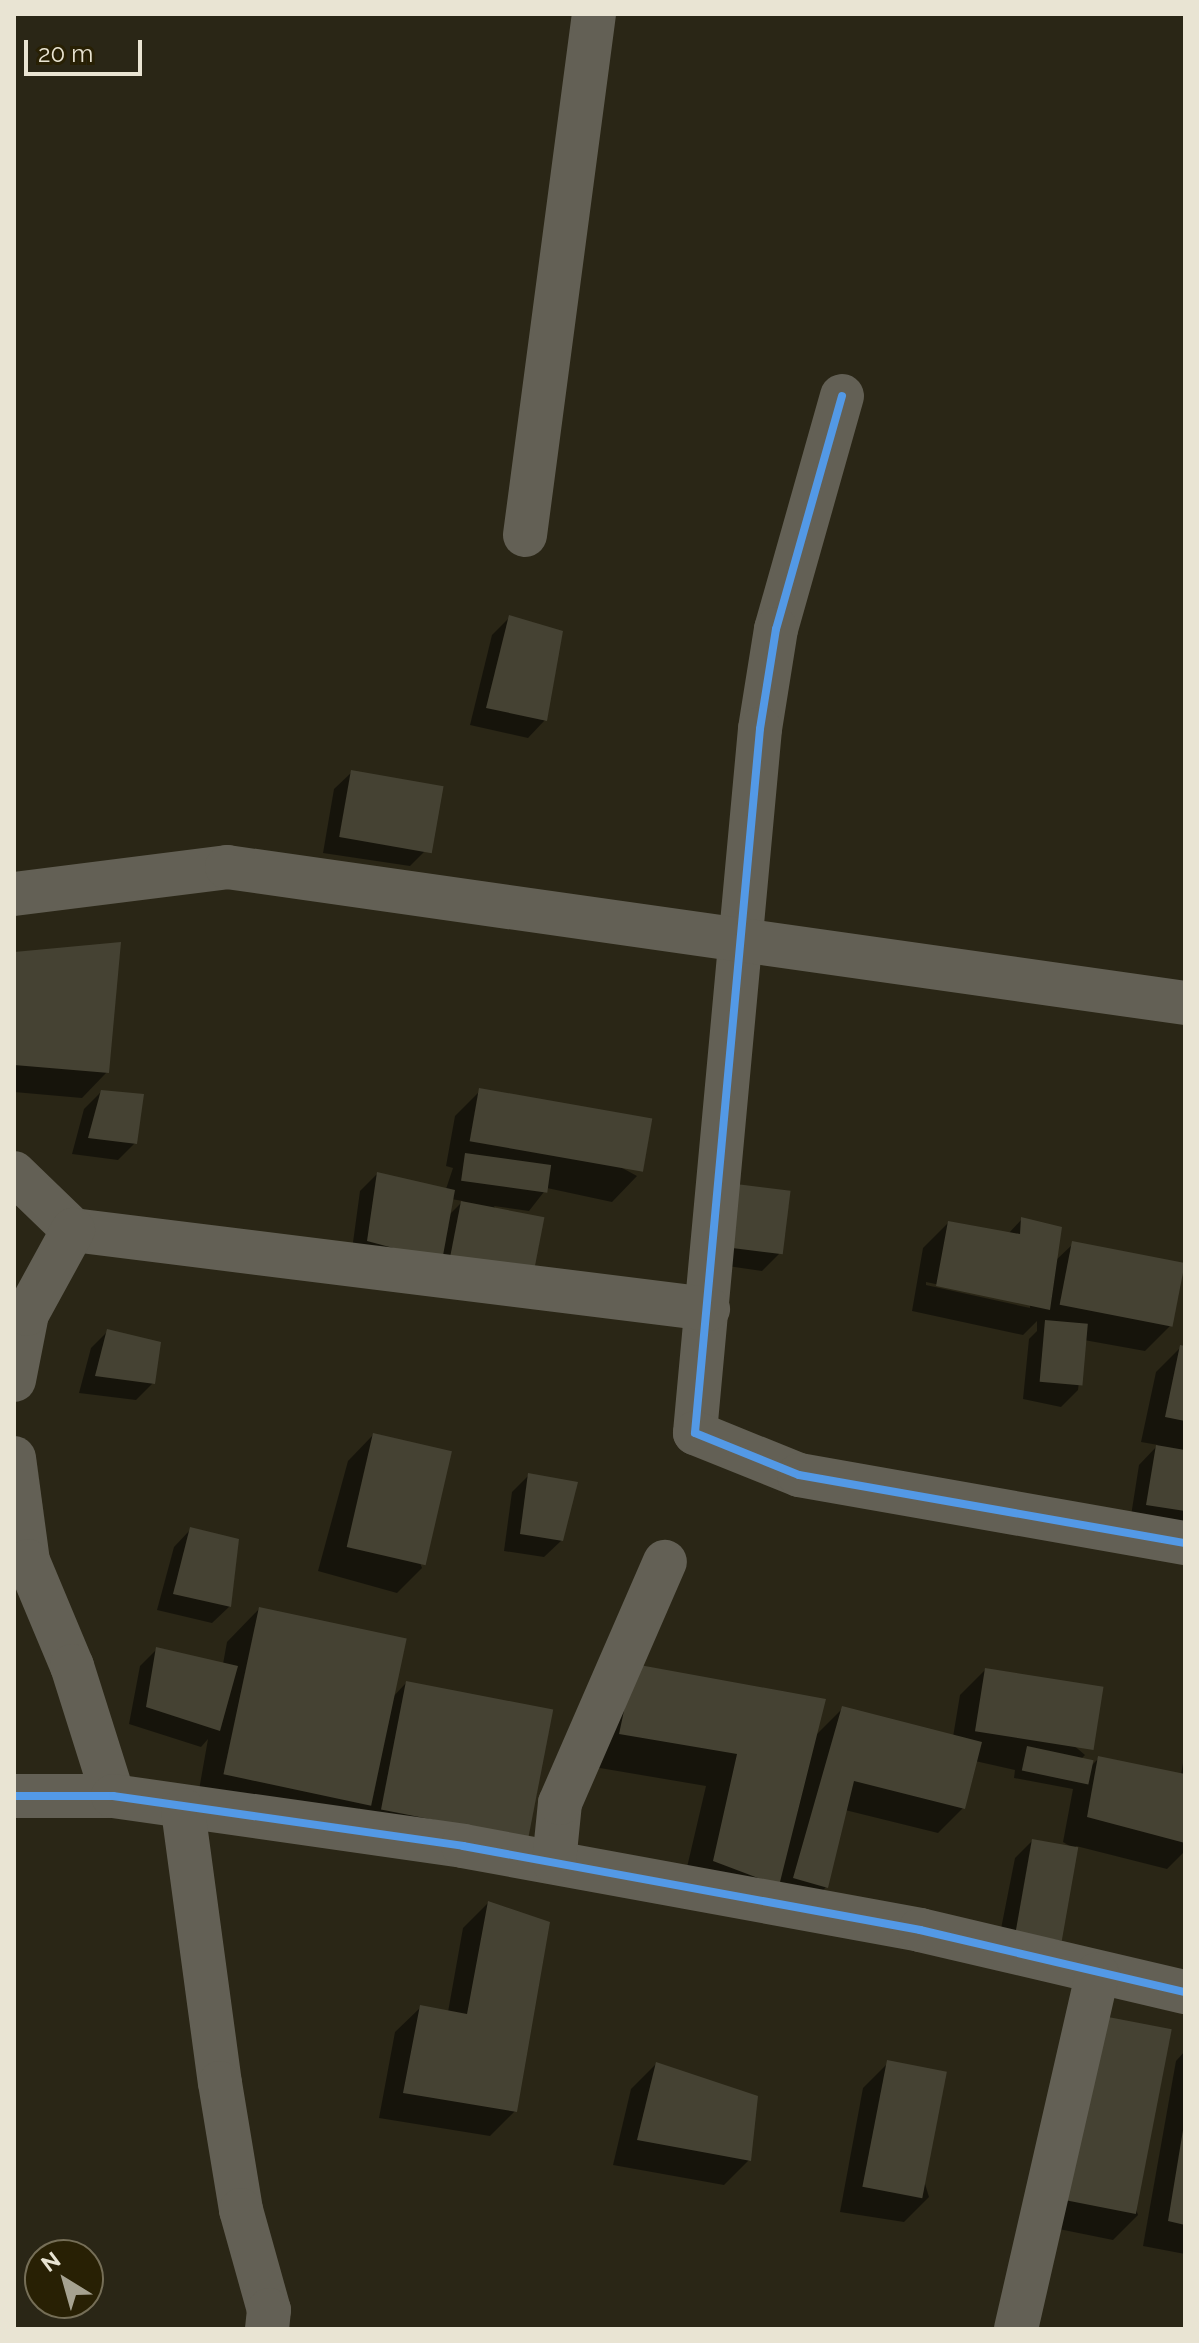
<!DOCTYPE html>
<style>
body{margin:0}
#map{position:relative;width:1199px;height:2343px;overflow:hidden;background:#2a2616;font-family:Raleway,sans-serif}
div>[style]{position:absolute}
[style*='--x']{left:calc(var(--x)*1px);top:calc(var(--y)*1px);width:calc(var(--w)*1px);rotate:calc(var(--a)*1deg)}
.shadow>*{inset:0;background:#0007}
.building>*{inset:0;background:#454233;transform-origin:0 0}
.street>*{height:44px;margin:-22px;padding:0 22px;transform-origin:22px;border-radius:22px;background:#636055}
.cycleway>*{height:8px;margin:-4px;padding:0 4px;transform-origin:4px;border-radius:4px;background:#5399e6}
span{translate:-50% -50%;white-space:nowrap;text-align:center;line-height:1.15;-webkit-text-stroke:6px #282004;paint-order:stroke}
.frame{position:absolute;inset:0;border:16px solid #e9e4d3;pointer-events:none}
.north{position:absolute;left:24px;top:2239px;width:80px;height:80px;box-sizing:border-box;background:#282004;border:2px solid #756e57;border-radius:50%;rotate:323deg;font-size:22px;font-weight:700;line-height:32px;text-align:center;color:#e9e4d3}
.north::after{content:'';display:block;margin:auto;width:28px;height:36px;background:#a6a291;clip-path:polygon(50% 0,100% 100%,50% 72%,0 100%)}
.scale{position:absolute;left:24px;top:40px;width:118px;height:36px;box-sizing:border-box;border:4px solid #e9e4d3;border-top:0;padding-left:10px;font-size:24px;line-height:28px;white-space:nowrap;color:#e9e4d3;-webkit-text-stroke:6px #282004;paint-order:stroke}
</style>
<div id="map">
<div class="shadow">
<i style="clip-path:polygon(509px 618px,545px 720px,528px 738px,470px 725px,492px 635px)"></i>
<i style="clip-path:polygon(352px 772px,427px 849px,410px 866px,323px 853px,334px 789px)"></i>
<i style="clip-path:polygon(14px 954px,107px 1072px,82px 1098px,14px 1092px)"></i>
<i style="clip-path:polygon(evenodd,480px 1091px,637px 1176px,612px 1202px,547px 1188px,529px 1211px,494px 1206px,530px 1274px,351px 1257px,360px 1191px,377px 1174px,446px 1189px,453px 1168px,446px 1166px,455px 1116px,480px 1091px,451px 1199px,463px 1201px,448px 1216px,451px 1199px)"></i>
<i style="clip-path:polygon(101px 1092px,135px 1143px,118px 1160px,72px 1154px,84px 1109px)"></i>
<i style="clip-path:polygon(787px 1193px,779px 1254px,762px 1271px,707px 1263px)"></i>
<i style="clip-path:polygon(evenodd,1022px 1219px,1055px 1261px,1073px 1244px,1170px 1326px,1145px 1351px,1084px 1340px,1078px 1390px,1061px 1407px,1023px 1399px,1029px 1339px,1037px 1331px,1037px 1321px,1023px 1335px,912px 1311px,923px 1248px,948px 1223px,1008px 1234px,1022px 1219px,926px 1282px,1030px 1304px,1030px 1308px,926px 1285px,926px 1282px)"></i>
<i style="clip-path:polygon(108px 1331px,153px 1383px,136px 1400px,79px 1393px,91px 1348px)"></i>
<i style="clip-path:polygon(1181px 1347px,1185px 1348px,1185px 1530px,1130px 1522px,1139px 1465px,1158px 1445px,1141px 1442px,1156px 1372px)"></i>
<i style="clip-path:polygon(373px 1435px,422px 1568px,397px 1593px,318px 1571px,348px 1461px)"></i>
<i style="clip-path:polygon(529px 1475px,562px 1540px,544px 1557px,504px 1551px,512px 1492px)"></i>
<i style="clip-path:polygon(191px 1529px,230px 1606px,212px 1623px,157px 1610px,174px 1547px)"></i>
<i style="clip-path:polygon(259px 1609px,391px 1699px,406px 1683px,529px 1823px,503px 1848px,355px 1834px,360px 1808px,333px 1836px,196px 1807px,208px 1739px,201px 1747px,129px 1724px,140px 1666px,157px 1649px,223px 1664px,227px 1642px)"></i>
<i style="clip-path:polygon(985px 1670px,1085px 1755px,1081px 1759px,1090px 1767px,1099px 1758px,1181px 1775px,1185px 1751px,1185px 1851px,1167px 1869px,1076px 1846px,1054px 1938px,1037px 1956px,997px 1949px,1015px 1858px,1032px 1841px,1073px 1848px,1063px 1842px,1073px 1789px,1014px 1778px,1015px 1770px,975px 1761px,963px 1808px,938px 1833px,845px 1810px,826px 1887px,801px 1913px,681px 1893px,706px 1786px,588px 1766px,602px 1698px,815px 1736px,843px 1708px,953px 1737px,960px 1695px)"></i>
<i style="clip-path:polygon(488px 1903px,515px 2111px,490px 2136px,379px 2118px,395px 2032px,421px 2007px,448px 2012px,463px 1928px)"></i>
<i style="clip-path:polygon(1078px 2044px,1138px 2215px,1113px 2240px,1044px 2226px)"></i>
<i style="clip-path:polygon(1185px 2051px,1185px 2254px,1143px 2246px,1176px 2061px)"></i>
<i style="clip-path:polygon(888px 2063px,929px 2197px,904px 2222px,840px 2212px,863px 2088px)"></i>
<i style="clip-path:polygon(656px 2064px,749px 2160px,724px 2185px,613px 2165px,631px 2089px)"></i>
</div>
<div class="building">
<i style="clip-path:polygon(509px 615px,563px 631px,547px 721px,486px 708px)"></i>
<i style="left:351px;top:770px;width:94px;height:68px;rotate:10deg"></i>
<i style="clip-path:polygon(121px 942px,109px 1073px,14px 1065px,14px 952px)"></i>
<i style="left:479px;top:1088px;width:176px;height:54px;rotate:10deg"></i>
<i style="clip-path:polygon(101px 1090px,144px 1094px,137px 1144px,88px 1138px)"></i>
<i style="left:465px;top:1153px;width:87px;height:28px;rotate:8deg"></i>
<i style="clip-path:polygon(377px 1172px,455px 1190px,442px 1261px,367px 1241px)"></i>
<i style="left:728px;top:1183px;width:63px;height:64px;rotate:7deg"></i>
<i style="left:461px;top:1201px;width:85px;height:57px;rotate:11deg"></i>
<i style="clip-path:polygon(1021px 1217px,1062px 1227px,1050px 1310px,936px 1286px,948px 1221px,1020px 1234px)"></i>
<i style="left:1072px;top:1241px;width:115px;height:65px;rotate:11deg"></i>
<i style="left:1045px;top:1320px;width:43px;height:62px;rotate:5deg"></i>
<i style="clip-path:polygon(107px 1329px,161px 1342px,155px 1384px,95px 1376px)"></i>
<i style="clip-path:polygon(1180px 1345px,1185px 1346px,1185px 1421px,1165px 1417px)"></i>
<i style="left:373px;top:1433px;width:81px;height:117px;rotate:13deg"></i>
<i style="clip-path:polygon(1156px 1445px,1185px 1450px,1185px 1511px,1146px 1505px)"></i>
<i style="clip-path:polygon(528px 1473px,578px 1482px,563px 1541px,520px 1534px)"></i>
<i style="clip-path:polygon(190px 1527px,239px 1539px,231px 1607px,173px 1594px)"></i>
<i style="left:259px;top:1607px;width:151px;height:171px;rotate:12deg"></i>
<i style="clip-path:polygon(156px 1647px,238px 1666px,220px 1731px,146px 1707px)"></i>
<i style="clip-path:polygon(634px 1664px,826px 1699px,779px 1886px,713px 1861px,737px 1754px,619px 1734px)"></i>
<i style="left:985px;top:1668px;width:120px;height:64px;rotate:9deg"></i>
<i style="left:406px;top:1681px;width:150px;height:131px;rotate:11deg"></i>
<i style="clip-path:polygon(842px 1706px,982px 1742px,965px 1809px,854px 1781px,828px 1888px,793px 1878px)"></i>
<i style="left:1027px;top:1746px;width:68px;height:25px;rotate:12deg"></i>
<i style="clip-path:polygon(1098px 1756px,1185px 1774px,1185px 1843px,1087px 1817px)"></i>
<i style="left:1032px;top:1839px;width:47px;height:95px;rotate:10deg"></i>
<i style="clip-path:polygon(488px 1901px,550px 1922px,517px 2112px,403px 2093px,420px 2005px,467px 2014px)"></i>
<i style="left:1103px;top:2016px;width:70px;height:188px;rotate:11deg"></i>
<i style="left:887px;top:2060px;width:61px;height:129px;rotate:11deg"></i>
<i style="clip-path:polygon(656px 2062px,758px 2096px,751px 2161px,637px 2140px)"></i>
<i style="clip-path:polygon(1183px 2130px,1185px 2130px,1185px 2225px,1168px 2221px)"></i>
</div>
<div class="street">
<i style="--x:842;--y:396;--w:242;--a:105.8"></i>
<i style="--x:776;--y:629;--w:101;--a:99.1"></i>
<i style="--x:760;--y:729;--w:707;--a:95.28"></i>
<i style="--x:695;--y:1433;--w:112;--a:22"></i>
<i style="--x:799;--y:1475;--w:392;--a:10"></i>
<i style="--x:525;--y:535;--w:526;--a:-82.46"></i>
<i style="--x:14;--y:894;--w:215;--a:-7.2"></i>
<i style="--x:227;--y:867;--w:968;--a:8.08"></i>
<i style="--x:14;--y:1173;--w:82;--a:44"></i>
<i style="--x:73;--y:1230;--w:640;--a:7.09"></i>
<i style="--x:14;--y:1380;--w:67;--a:-78.9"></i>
<i style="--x:27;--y:1314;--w:96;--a:-61.3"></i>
<i style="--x:14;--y:1458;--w:104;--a:82.3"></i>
<i style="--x:28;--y:1561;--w:114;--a:67.3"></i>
<i style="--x:72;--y:1666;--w:136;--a:72.5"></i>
<i style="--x:14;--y:1796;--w:99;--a:0"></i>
<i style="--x:113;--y:1796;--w:354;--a:8.1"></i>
<i style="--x:463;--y:1846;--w:465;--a:10.4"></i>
<i style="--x:920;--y:1930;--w:272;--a:13.2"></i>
<i style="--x:183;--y:1810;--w:275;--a:82.3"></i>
<i style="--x:220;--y:2083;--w:129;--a:80.6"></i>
<i style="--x:241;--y:2210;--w:104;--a:74.4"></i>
<i style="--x:269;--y:2310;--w:19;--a:96"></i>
<i style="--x:554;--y:1862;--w:59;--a:-84.2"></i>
<i style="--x:560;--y:1803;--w:263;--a:-66.5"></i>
<i style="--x:1016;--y:2329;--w:364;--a:-77.1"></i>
</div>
<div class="cycleway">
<i style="--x:842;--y:396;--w:242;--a:105.8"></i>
<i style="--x:776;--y:629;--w:101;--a:99.1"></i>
<i style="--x:760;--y:729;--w:707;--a:95.28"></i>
<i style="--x:695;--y:1433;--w:112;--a:22"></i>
<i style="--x:799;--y:1475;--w:392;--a:10"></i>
<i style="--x:14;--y:1796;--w:99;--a:0"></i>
<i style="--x:113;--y:1796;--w:354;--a:8.1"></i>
<i style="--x:463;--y:1846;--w:465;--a:10.4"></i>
<i style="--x:920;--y:1930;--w:272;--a:13.2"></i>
</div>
<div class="frame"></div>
<div class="north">N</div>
<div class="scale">20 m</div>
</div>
